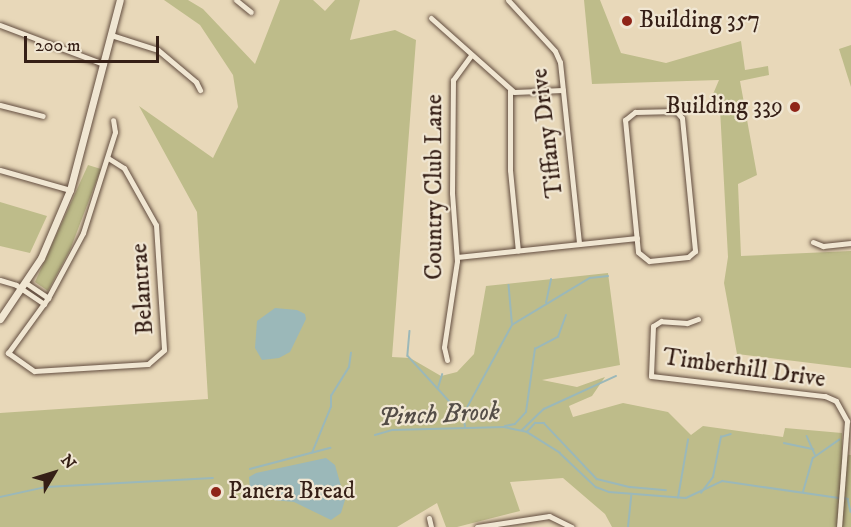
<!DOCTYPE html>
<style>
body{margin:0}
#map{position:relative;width:851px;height:527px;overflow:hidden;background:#e8d8b9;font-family:"IM FELL DW Pica",serif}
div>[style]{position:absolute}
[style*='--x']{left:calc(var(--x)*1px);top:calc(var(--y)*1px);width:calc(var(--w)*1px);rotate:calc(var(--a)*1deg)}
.green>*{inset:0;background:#bebc8a}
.water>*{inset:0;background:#9bb8b9}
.stream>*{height:1.5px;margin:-0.75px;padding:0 0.75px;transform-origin:0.75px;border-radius:0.75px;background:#9bb8b9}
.roads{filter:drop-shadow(0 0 2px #624d3f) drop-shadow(0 0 2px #624d3f)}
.minor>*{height:5px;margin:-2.5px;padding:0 2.5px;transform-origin:2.5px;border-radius:2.5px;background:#f0e6d2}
.secondary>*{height:7px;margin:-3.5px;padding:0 3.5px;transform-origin:3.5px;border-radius:3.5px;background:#f0e6d2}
.dots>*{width:16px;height:16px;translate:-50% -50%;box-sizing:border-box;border:3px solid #f0e6d2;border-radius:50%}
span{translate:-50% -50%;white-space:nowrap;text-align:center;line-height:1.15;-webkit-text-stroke:4.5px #f0e6d2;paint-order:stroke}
.poi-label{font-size:24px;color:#351f16}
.left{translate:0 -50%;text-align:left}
.right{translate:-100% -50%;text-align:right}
.street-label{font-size:24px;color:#351f16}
.water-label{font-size:26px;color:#544d47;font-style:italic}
.north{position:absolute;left:24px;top:443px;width:60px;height:60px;-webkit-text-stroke:4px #f0e6d2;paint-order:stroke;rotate:52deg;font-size:16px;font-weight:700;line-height:24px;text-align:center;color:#351f16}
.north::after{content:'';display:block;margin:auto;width:21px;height:27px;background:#351f16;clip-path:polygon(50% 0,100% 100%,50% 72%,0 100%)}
.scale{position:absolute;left:24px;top:36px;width:135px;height:27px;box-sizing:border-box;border:3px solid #351f16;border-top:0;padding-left:8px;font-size:18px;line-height:21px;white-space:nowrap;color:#351f16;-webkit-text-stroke:4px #f0e6d2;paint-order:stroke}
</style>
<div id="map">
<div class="green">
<i style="clip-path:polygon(164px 0,188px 0,203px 9px,255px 64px,280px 0,313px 0,325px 11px,335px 0,360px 0,350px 40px,395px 30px,416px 40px,392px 357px,410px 358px,441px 376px,457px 372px,474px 354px,486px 286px,608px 273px,620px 365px,542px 380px,577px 387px,605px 377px,592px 396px,569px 406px,573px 417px,623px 403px,668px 412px,691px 435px,703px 426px,783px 437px,785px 428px,842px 433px,842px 454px,851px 455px,851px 527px,612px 527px,605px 514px,563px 478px,510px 482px,520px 511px,457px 527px,446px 527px,437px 503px,397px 527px,0 527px,0 413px,208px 399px,197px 212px,139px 106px,213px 158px,238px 107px,233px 75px,200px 25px)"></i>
<i style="clip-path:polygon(584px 0,600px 0,621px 53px,666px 63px,741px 41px,745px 70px,768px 66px,769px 75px,740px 81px,757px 175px,738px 184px,741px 256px,851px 251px,851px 368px,737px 354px,724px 283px,728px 257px,720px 109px,708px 106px,719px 80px,592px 84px)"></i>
<i style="clip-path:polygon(851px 45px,851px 87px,839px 49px)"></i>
<i style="clip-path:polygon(88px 165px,101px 169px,70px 250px,48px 291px,35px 282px)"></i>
<i style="clip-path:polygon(0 202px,47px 216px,30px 253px,0 246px)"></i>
</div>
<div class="water">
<i style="clip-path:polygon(275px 308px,297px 310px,305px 314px,306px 319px,290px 352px,279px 358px,262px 360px,255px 348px,257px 321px)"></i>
<i style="clip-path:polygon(326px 458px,335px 465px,345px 500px,341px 513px,331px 520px,294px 502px,263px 499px,250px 489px,249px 477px,256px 473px)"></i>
</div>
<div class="stream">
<i style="--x:509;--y:285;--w:38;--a:85"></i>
<i style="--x:546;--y:303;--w:24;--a:-78"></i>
<i style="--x:410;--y:331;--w:25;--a:95"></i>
<i style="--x:408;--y:356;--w:80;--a:47.5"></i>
<i style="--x:438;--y:388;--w:14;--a:-73"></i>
<i style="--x:505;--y:426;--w:10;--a:-11"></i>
<i style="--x:515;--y:424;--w:16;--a:-47"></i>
<i style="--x:526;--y:412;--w:64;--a:-81.9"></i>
<i style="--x:535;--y:349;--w:26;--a:-28"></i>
<i style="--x:558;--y:337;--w:23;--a:-70"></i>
<i style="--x:465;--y:427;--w:12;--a:-99"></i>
<i style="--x:463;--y:415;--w:102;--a:-61.4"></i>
<i style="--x:512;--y:325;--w:91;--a:-31.1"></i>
<i style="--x:590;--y:278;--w:18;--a:-6"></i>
<i style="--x:522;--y:430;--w:30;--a:-44"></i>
<i style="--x:544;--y:409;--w:79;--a:-24.6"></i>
<i style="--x:527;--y:432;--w:12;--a:-48"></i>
<i style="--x:535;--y:423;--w:9;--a:0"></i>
<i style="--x:544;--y:423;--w:77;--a:46.6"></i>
<i style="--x:597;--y:479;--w:34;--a:14"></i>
<i style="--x:630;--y:487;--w:36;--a:5"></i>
<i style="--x:375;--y:435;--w:18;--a:-16"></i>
<i style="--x:392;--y:430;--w:112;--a:-1.5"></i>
<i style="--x:504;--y:427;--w:24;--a:12"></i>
<i style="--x:527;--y:432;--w:39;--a:32"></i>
<i style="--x:560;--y:453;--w:50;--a:43.4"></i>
<i style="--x:596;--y:487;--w:14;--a:21"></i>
<i style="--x:609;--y:492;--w:77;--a:4.5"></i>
<i style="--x:686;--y:498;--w:40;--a:-25"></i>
<i style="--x:722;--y:481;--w:118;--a:8.3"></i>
<i style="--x:807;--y:436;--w:20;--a:66"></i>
<i style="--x:784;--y:443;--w:30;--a:12"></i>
<i style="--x:312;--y:453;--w:50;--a:-67.6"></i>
<i style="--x:331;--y:407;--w:11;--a:-90"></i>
<i style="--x:331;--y:396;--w:34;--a:-58"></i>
<i style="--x:349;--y:367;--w:14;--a:-82"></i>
<i style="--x:250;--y:469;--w:83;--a:-14.7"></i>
<i style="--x:803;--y:492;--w:35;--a:-74"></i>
<i style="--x:813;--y:458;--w:32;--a:-35"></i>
<i style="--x:701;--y:493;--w:20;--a:-53"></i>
<i style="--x:713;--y:477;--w:41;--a:-78.7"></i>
<i style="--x:721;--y:437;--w:10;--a:-17"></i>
<i style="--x:0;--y:497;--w:47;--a:-12.3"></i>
<i style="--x:46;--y:487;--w:167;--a:-3.1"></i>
<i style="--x:678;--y:498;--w:59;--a:-80.2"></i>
<i style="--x:844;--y:498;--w:4;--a:14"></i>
<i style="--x:848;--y:499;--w:13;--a:77"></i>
<i style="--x:628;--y:527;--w:31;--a:-84"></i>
</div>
<div class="roads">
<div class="minor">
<i style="--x:236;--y:0;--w:19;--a:39"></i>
<i style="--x:508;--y:0;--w:69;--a:47.3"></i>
<i style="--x:555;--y:51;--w:12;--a:66"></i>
<i style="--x:560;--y:62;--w:183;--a:84"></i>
<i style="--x:431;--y:18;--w:111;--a:41.7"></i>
<i style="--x:514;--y:92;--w:49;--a:-2.3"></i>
<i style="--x:0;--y:25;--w:111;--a:20.6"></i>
<i style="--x:111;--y:35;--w:49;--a:17.7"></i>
<i style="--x:158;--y:50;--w:50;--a:40.1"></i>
<i style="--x:196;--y:82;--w:9;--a:63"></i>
<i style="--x:510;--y:90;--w:80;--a:90"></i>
<i style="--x:510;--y:170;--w:81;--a:84.4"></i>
<i style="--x:0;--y:105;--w:44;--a:14.3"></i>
<i style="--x:676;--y:111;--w:9;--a:49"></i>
<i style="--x:682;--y:118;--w:134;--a:84.4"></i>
<i style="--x:695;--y:251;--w:9;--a:139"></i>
<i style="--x:688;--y:257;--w:39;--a:174"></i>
<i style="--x:649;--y:261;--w:14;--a:-141"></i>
<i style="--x:638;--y:252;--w:133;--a:-95.6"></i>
<i style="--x:625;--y:120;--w:13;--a:-39"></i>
<i style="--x:635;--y:112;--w:41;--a:-1.4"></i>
<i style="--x:108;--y:158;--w:19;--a:32"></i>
<i style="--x:124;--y:168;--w:65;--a:60.7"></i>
<i style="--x:156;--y:225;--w:125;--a:86.3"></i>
<i style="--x:164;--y:350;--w:21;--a:139"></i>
<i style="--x:148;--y:364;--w:114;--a:176.5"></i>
<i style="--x:34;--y:371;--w:32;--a:-145"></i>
<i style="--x:8;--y:353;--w:68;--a:-54"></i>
<i style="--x:48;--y:298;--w:74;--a:-61.7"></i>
<i style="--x:83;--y:233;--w:106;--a:-72.4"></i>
<i style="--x:115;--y:132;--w:12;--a:-99"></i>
<i style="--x:0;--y:170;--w:73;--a:15.9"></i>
<i style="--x:813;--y:242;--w:11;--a:22"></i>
<i style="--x:823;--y:246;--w:28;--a:-6"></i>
<i style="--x:457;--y:257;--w:181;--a:-6"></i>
<i style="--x:0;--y:280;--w:17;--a:17"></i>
<i style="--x:16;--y:285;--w:34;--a:34"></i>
<i style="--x:26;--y:283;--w:27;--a:34"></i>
<i style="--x:698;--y:319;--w:12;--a:160"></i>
<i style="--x:687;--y:323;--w:26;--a:-176"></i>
<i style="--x:661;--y:321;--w:9;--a:148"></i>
<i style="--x:653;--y:326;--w:50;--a:92.3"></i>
<i style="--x:651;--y:376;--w:175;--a:6.6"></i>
<i style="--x:825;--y:396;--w:12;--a:24"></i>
<i style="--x:836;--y:401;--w:23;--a:61"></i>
<i style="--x:847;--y:421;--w:106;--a:94.3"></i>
<i style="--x:447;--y:360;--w:13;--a:-103"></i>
<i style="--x:444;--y:347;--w:87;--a:-81.4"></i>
<i style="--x:457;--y:261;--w:68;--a:-94.2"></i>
<i style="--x:452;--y:193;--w:113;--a:-89.5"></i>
<i style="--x:453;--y:80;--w:31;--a:-54"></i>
<i style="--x:429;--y:518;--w:9;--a:77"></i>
<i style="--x:477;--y:527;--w:73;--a:-8.7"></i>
<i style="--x:549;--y:516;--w:25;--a:26"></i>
</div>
<div class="secondary">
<i style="--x:0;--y:319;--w:73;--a:-56.1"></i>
<i style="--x:41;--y:258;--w:74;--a:-66.9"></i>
<i style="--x:70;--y:190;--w:196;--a:-75.3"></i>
</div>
</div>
<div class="dots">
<i style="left:627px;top:21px;background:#8f2418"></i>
<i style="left:795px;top:107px;background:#8f2418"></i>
<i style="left:216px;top:492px;background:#8f2418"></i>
</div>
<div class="poi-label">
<span class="left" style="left:639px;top:21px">Building 357</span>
<span class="right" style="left:783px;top:107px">Building 339</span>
<span class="left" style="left:228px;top:492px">Panera Bread</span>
</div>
<div class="street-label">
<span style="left:548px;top:133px;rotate:-97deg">Tiffany Drive</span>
<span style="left:435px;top:187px;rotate:-90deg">Country Club Lane</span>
<span style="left:143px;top:289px;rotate:-94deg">Belantrae</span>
<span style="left:744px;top:369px;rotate:8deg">Timberhill Drive</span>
</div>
<div class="water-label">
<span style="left:439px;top:415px;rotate:-3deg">Pinch Brook</span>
</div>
<div class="north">N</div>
<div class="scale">200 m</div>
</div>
